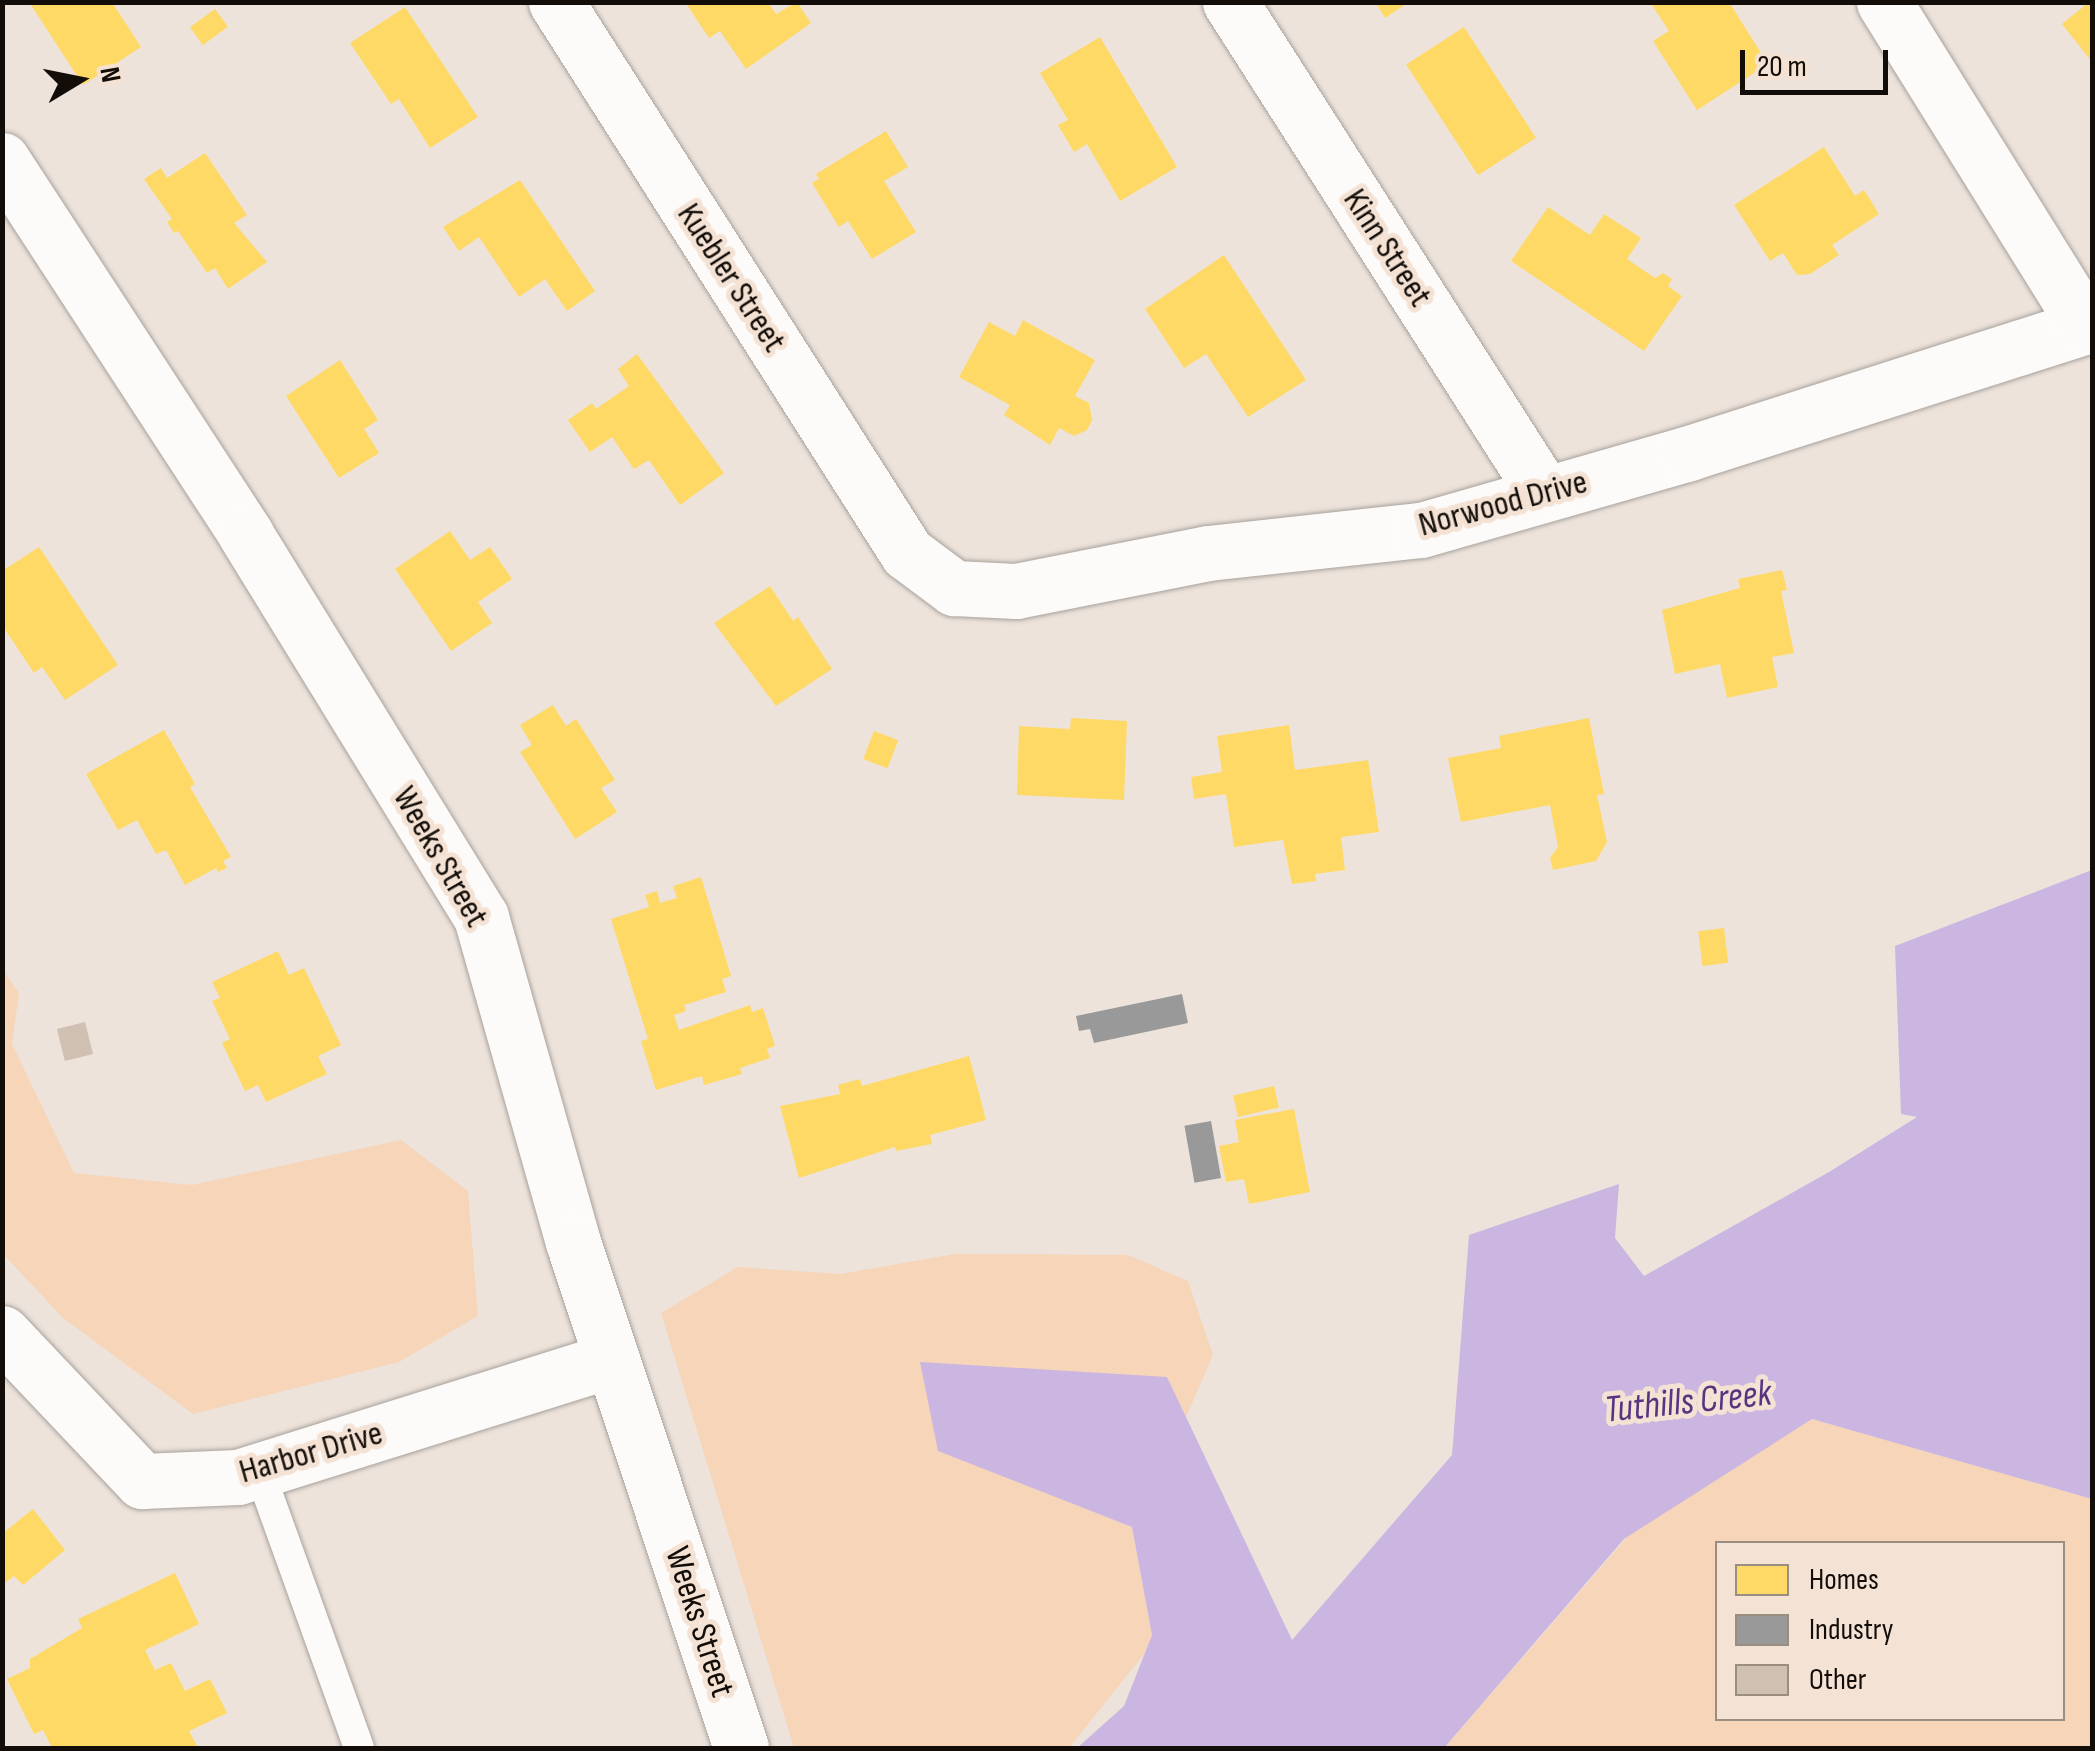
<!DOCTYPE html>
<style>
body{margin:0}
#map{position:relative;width:2095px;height:1751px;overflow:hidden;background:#ede3db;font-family:"Sofia Sans Condensed",sans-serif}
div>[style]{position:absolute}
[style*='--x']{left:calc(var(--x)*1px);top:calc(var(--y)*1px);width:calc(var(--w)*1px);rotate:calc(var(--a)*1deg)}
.green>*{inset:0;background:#f6d5b9}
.water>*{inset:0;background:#cbb5e1}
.homes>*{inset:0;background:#ffd966;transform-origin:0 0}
.industry>*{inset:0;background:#999;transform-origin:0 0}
.building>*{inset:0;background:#d0c0b2;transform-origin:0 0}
.roads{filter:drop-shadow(0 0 2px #a8a19b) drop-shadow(0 0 2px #a8a19b)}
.service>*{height:30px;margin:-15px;padding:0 15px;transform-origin:15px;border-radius:15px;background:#fcfbfa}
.minor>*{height:55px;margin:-27.5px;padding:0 27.5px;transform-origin:27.5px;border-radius:27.5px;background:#fcfbfa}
.secondary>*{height:55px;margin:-27.5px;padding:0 27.5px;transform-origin:27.5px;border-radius:27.5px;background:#fcfbfa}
span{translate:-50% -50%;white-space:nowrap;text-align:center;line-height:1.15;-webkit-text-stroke:10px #f4e2d4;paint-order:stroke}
.street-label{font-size:35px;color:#120d08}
.water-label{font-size:38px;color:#573380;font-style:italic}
.frame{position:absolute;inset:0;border:5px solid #120d08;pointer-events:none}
.legend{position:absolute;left:1715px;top:1541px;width:350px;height:180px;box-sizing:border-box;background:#f4e2d4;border:2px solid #9a8d82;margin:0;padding:12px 18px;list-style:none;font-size:30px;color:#120d08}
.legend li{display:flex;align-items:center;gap:20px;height:50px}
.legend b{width:50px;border:2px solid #9a8d82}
.north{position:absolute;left:30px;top:30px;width:100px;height:100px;-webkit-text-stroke:8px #f4e2d4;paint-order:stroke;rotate:80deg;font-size:28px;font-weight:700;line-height:40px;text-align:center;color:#120d08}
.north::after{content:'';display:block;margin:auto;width:35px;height:45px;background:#120d08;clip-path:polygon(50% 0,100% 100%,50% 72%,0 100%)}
.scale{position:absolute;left:1740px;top:50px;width:148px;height:45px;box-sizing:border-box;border:5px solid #120d08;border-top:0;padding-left:12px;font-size:30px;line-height:35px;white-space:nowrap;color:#120d08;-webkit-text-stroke:8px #f4e2d4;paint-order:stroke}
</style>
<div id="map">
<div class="green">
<i style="clip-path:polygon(3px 970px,19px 993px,12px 1044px,74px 1173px,192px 1185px,401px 1140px,468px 1191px,478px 1316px,399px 1362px,193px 1414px,63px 1318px,3px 1254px)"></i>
<i style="clip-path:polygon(955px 1254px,1128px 1255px,1188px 1281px,1213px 1355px,1186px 1417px,1167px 1377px,939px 1451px,1132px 1527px,1152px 1635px,1144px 1654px,1069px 1748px,794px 1748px,661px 1313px,738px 1267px,840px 1274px)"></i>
<i style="clip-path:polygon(evenodd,1812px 1419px,2092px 1499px,2092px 1748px,1444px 1748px,1629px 1535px,1812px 1419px,1718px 1544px,2062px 1544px,2062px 1718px,1718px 1718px,1718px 1544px)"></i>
</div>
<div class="water">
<i style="clip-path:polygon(2092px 870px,2092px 1499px,1812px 1419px,1624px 1539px,1444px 1748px,1077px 1748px,1124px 1706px,1152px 1635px,1132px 1527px,938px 1451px,920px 1362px,1167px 1377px,1292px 1640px,1452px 1455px,1469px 1235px,1619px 1184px,1615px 1238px,1644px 1276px,1829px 1172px,1917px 1117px,1901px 1114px,1895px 946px)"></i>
</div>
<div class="homes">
<i style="clip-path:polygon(29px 2px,112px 2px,141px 47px,83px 85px)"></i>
<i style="clip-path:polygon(685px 2px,768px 2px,776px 14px,797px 2px,811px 23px,746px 69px,720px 31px,709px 38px)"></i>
<i style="clip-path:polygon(1375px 2px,1409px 2px,1385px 18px)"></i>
<i style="clip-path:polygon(1650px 2px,1729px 2px,1768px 64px,1697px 110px,1653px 41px,1669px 31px)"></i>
<i style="clip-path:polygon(2089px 2px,2092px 2px,2092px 62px,2062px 24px)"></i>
<i style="clip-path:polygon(405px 7px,478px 117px,430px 148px,399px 99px,391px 104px,350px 43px)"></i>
<i style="left:215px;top:9px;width:22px;height:31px;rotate:54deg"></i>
<i style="left:1464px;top:27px;width:132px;height:69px;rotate:57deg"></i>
<i style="clip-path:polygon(1100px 37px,1177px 167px,1120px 201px,1087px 144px,1074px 152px,1058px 125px,1068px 120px,1040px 73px)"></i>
<i style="clip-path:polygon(886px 131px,908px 167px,884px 181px,916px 232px,872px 259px,848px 221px,839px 227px,812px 183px,819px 179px,816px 174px)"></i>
<i style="clip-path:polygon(1824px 147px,1855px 196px,1864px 190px,1879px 214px,1832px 245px,1839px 255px,1810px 274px,1797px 275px,1783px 253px,1770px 261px,1734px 205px)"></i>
<i style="clip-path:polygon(205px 153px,247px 215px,234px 223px,267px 262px,228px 289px,215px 268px,207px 273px,178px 231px,174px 233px,167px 222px,172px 219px,144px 179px,161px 168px,167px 178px)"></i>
<i style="clip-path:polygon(520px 180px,595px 291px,567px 311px,545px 279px,519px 297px,479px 237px,459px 251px,443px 227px)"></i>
<i style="clip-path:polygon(1548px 207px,1590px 235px,1604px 214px,1641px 238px,1627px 259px,1655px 278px,1663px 273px,1672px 279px,1668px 286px,1682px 296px,1644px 351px,1511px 261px)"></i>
<i style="clip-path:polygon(1224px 255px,1306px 380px,1248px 417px,1206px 354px,1184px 368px,1145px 309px)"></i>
<i style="clip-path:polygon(1023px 320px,1095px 360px,1075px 396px,1089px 403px,1092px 420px,1087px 430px,1074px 436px,1059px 428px,1050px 445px,1004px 415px,1010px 405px,959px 377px,989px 322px,1015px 336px)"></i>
<i style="clip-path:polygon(637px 354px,724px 473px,680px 505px,649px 460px,634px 469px,612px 437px,590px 452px,568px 420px,592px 403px,596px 409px,629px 386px,618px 369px)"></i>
<i style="clip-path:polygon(340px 360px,378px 420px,364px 429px,379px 453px,339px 478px,286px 396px)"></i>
<i style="clip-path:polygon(450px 531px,470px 560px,490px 547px,512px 579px,478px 602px,492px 623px,451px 651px,395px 569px)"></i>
<i style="clip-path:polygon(39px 547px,118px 665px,65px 700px,42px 667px,34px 673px,2px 625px,2px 571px)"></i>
<i style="clip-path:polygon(1782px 570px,1787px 590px,1781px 591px,1794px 653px,1772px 657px,1778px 687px,1727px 698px,1720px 664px,1675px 674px,1662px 610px,1740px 588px,1738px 579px)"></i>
<i style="clip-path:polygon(770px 586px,793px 621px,798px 617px,832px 669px,776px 706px,714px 623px)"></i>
<i style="clip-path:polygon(553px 705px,566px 726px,576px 719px,615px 780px,601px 788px,617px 812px,575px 839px,520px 752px,532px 745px,520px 725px)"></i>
<i style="clip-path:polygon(1071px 718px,1127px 721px,1124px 800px,1017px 795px,1019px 726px,1070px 729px)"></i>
<i style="clip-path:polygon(1589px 718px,1604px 794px,1597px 795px,1607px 842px,1596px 861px,1553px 870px,1550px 858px,1558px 847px,1550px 805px,1461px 822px,1448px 758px,1501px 748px,1499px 736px)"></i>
<i style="clip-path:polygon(1289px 725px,1295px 770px,1368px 760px,1379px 832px,1341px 837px,1345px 870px,1315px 874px,1316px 881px,1292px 884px,1283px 840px,1234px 847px,1226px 794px,1194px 799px,1191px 777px,1222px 772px,1217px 736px)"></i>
<i style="clip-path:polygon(164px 730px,195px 784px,190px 787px,231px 857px,223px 861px,227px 868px,218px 872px,216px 868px,185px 885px,166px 850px,156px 854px,137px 820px,118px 830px,86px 774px)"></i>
<i style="left:874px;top:731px;width:26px;height:30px;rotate:21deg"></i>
<i style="clip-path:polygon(701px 877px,731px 976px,722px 979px,726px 992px,684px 1005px,686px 1011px,674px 1015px,679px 1030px,750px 1005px,752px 1012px,763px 1008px,775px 1046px,767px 1049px,770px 1058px,740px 1068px,742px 1074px,704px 1085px,702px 1076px,656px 1090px,641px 1041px,648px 1039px,611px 919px,649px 907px,645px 895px,657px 891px,660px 903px,677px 898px,673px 886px)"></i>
<i style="left:1724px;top:928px;width:35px;height:26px;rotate:83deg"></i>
<i style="clip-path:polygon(278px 951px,289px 975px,304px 968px,341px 1045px,318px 1056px,327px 1074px,266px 1102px,258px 1085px,245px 1091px,222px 1043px,230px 1039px,212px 1001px,220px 998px,212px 982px)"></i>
<i style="clip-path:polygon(969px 1056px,986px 1120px,930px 1135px,932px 1144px,896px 1151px,895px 1147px,799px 1178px,780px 1106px,840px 1094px,838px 1085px,860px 1079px,862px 1086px)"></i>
<i style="left:1274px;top:1086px;width:22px;height:42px;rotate:77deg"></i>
<i style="clip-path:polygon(1294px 1109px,1310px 1192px,1249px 1204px,1244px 1179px,1226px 1182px,1219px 1146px,1239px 1142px,1235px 1120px)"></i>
<i style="clip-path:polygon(33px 1509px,65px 1550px,23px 1585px,14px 1576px,2px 1585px,2px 1534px)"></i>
<i style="clip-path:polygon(175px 1573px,199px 1624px,145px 1650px,155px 1670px,171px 1663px,185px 1691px,210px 1679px,227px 1713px,189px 1731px,198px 1748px,52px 1748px,43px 1730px,34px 1734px,7px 1679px,30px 1668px,30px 1659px,82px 1628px,78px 1619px)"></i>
</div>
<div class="industry">
<i style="clip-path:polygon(1182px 994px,1188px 1023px,1094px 1043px,1090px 1029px,1079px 1031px,1076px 1016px)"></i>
<i style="left:1211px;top:1121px;width:58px;height:27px;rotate:80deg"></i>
</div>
<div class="building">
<i style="left:85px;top:1022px;width:33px;height:29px;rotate:76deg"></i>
</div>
<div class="roads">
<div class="service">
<i style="--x:259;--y:1470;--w:295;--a:70.2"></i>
</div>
<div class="minor">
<i style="--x:556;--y:2;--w:653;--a:57.5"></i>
<i style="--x:907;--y:553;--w:59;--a:36.7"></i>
<i style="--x:954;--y:588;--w:62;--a:2.8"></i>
<i style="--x:1016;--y:591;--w:196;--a:-11.2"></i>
<i style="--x:1208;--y:553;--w:214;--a:-6.2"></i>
<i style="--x:1421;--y:530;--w:279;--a:-16"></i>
<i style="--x:1689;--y:453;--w:423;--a:-17.7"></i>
<i style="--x:1230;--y:2;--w:583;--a:57.4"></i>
<i style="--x:1884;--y:2;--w:382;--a:58.1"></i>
<i style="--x:2;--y:1333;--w:204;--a:46.6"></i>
<i style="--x:142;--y:1481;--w:96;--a:-2.4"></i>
<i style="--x:238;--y:1477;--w:392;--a:-17.4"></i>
</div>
<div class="secondary">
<i style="--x:2;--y:160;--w:447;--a:56.9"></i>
<i style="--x:246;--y:535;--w:448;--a:58.4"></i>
<i style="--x:481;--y:917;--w:338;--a:74.2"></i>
<i style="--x:573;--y:1242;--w:533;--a:71.63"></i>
</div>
</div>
<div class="street-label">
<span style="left:1387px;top:248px;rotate:57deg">Kinn Street</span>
<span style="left:731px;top:278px;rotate:57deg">Kuebler Street</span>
<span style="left:1503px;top:504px;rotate:-15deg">Norwood Drive</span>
<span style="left:440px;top:857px;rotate:60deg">Weeks Street</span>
<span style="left:311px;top:1453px;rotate:-16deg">Harbor Drive</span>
<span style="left:699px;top:1622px;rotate:72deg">Weeks Street</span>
</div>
<div class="water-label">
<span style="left:1688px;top:1402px;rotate:-6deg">Tuthills Creek</span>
</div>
<div class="frame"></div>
<ul class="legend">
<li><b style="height:28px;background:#ffd966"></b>Homes</li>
<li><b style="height:28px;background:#999"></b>Industry</li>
<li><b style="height:28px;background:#d0c0b2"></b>Other</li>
</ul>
<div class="north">N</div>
<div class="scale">20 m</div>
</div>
